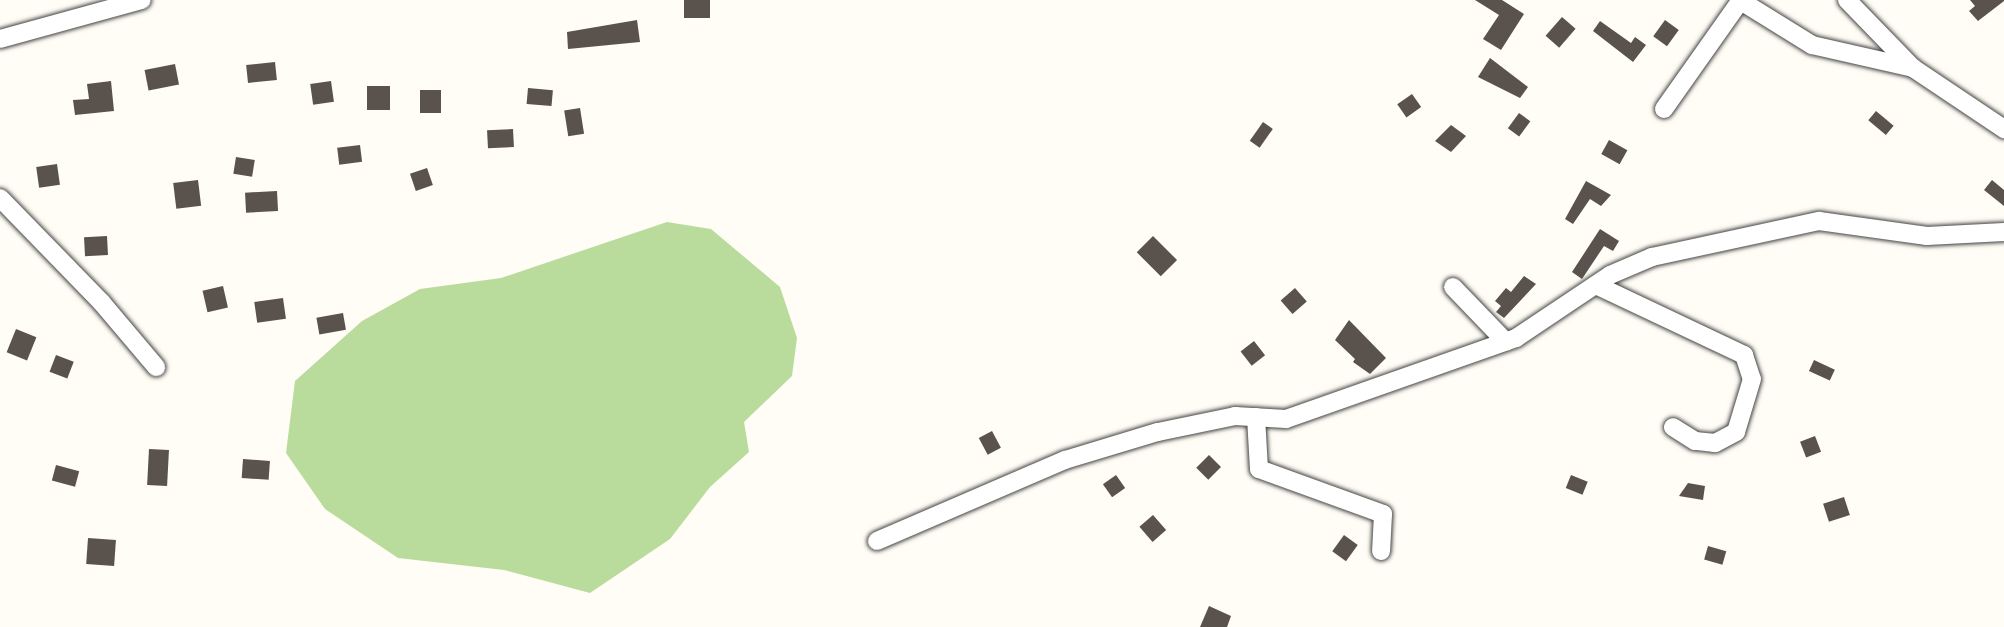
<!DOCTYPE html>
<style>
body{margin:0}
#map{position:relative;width:2004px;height:627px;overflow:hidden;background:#fffdf5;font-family:"Libre Baskerville",serif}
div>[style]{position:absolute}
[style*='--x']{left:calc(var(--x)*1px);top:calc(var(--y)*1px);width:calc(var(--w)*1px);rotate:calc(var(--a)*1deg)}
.forest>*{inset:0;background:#b9dc9c}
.building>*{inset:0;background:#5a524d;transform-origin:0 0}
.roads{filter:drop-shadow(0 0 2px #444) drop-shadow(0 0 2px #444)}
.minor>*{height:18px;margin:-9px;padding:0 9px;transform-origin:9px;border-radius:9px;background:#fff}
span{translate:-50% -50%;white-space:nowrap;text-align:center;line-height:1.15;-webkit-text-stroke:7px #fff;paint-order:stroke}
</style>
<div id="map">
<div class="forest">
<i style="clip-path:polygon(667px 222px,711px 229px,780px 287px,797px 338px,792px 376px,744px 422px,749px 452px,710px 487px,670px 539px,590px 593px,504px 570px,398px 558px,325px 509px,286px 453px,295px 381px,362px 321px,420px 289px,501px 278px)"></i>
</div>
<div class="building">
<i style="left:684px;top:0;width:26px;height:18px"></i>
<i style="clip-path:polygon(1475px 0,1502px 0,1524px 14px,1501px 50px,1483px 39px,1499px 15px)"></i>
<i style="clip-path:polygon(1970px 0,2004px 0,2004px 1px,1978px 21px,1969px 11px,1975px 6px)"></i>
<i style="left:1562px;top:17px;width:18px;height:25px;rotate:41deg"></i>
<i style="clip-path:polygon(637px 20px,640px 42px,568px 49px,567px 32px)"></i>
<i style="left:1665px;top:20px;width:17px;height:20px;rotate:36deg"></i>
<i style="clip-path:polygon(1600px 21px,1631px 43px,1635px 37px,1646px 45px,1633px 62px,1593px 31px)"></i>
<i style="clip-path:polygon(1490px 58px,1528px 87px,1520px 98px,1478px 77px)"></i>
<i style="left:275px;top:62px;width:18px;height:29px;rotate:84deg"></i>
<i style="left:175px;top:64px;width:21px;height:31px;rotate:79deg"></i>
<i style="clip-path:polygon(111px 81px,114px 111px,75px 115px,73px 100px,89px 99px,87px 84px)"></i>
<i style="left:331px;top:81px;width:21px;height:21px;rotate:82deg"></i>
<i style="left:367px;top:86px;width:23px;height:24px"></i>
<i style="left:528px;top:88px;width:25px;height:16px;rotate:5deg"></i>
<i style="left:420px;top:90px;width:21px;height:23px"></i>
<i style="left:1412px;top:94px;width:16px;height:18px;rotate:55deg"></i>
<i style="left:580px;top:108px;width:26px;height:16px;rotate:81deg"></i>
<i style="left:1876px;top:111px;width:23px;height:12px;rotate:40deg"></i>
<i style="left:1519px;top:113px;width:14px;height:19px;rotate:36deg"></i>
<i style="left:1263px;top:122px;width:12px;height:23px;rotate:35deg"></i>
<i style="clip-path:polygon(1451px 125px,1466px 136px,1451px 152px,1435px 141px)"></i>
<i style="left:513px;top:129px;width:18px;height:26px;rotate:87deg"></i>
<i style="left:1609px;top:140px;width:21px;height:16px;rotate:29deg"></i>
<i style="left:360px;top:145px;width:17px;height:23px;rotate:83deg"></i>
<i style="left:236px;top:157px;width:19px;height:17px;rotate:9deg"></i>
<i style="left:57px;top:164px;width:21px;height:21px;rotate:82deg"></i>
<i style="left:427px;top:168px;width:18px;height:18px;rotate:71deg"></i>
<i style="left:198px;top:180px;width:26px;height:25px;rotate:83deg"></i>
<i style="clip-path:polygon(1992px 180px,2004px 190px,2004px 206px,1984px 190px)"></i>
<i style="clip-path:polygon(1586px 181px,1611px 195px,1601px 206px,1590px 199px,1573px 224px,1565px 219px)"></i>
<i style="left:277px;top:191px;width:20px;height:32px;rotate:87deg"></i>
<i style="clip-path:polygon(1600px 229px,1619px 241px,1613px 251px,1604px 246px,1582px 279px,1572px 272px)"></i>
<i style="left:107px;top:236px;width:19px;height:23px;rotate:87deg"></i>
<i style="left:1153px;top:236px;width:34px;height:23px;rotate:45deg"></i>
<i style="clip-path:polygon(1524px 276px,1536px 284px,1504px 318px,1496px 312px,1501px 306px,1495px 301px,1506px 288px,1511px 292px)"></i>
<i style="left:223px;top:286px;width:22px;height:21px;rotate:77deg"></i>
<i style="left:1295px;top:288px;width:18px;height:19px;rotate:49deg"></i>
<i style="left:283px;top:298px;width:21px;height:29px;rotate:82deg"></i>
<i style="left:343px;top:313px;width:17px;height:27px;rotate:80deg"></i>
<i style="clip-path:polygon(1349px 320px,1386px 358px,1370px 374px,1353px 362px,1355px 359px,1335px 340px)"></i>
<i style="left:16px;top:329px;width:22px;height:25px;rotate:22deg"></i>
<i style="left:1254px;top:341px;width:18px;height:17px;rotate:52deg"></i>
<i style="left:56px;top:355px;width:19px;height:18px;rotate:21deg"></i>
<i style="left:1814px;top:360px;width:23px;height:12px;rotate:25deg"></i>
<i style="left:992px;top:431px;width:19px;height:15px;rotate:62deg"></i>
<i style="left:1815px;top:436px;width:17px;height:16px;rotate:69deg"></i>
<i style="left:149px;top:449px;width:20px;height:36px;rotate:3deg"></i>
<i style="left:1209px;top:455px;width:17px;height:18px;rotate:45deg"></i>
<i style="left:243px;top:459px;width:27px;height:19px;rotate:4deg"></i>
<i style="left:56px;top:465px;width:24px;height:16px;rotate:15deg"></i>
<i style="left:1116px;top:475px;width:16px;height:16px;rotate:55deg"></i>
<i style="left:1571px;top:475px;width:18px;height:14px;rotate:22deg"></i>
<i style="clip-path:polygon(1688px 483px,1705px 486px,1703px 500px,1679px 496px)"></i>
<i style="left:1844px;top:497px;width:19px;height:22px;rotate:72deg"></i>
<i style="left:1153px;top:515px;width:20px;height:18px;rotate:49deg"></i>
<i style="left:1344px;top:535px;width:17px;height:20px;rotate:36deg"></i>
<i style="left:88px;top:538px;width:28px;height:26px;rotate:4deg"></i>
<i style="left:1708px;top:546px;width:19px;height:14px;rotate:16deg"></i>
<i style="clip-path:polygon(1209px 606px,1231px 616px,1227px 627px,1200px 627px)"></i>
</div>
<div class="roads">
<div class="minor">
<i style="--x:1847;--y:0;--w:95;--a:45.9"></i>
<i style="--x:1913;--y:68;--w:110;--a:33.8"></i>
<i style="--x:1741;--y:1;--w:84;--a:31.8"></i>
<i style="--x:1812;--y:45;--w:104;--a:12.8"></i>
<i style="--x:0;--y:39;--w:147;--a:-15.4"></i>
<i style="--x:1664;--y:109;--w:133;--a:-54.8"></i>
<i style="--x:0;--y:198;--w:146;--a:45.8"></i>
<i style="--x:102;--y:303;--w:84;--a:49.8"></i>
<i style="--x:1596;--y:285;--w:164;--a:25.3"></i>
<i style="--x:1744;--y:355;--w:25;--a:72"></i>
<i style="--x:1752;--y:379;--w:55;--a:106.8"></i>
<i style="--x:1736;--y:432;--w:24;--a:152"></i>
<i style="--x:1715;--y:443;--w:20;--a:-174"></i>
<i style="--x:1695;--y:441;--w:26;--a:-148"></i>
<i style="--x:1453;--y:287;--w:76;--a:46.1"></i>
<i style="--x:1256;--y:417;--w:52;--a:86.7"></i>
<i style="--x:1259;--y:469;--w:132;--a:19.9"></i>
<i style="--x:1383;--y:514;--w:37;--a:93"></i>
<i style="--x:877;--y:541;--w:205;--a:-23.3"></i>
<i style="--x:1065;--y:460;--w:97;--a:-16.8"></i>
<i style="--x:1158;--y:432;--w:79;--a:-11.7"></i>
<i style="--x:1235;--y:416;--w:51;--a:3.4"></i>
<i style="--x:1286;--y:419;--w:244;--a:-19.4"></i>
<i style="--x:1516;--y:338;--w:113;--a:-33.8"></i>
<i style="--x:1610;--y:275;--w:46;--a:-23.2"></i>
<i style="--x:1652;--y:257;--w:171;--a:-12.2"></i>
<i style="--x:1819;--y:221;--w:109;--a:7.9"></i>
<i style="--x:1927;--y:236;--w:77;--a:-3"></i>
</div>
</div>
</div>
